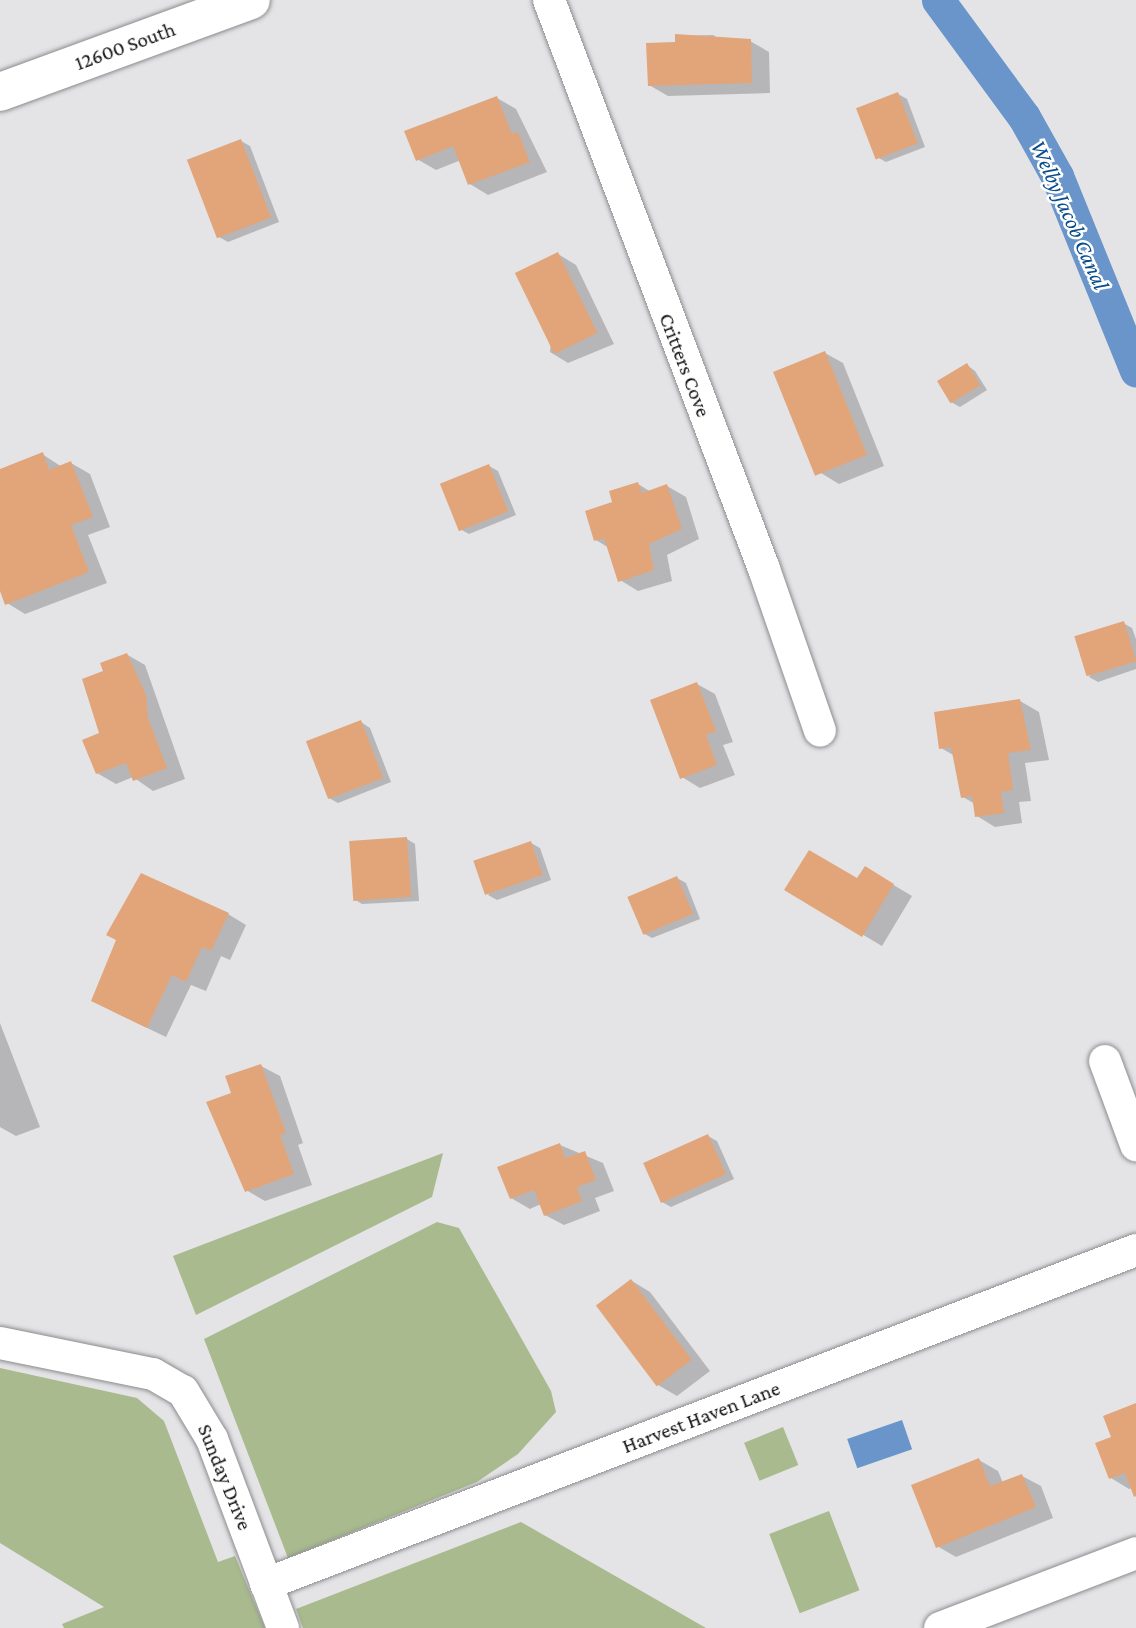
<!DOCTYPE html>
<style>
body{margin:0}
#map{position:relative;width:1136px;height:1628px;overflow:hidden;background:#e4e4e7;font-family:"Crimson Pro",serif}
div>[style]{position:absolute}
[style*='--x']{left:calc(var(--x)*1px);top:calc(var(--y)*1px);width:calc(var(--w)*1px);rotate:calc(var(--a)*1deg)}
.green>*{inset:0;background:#a8ba8e;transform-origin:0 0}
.water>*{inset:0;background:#6995ca;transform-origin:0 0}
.shadow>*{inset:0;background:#0003}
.canal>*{height:33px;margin:-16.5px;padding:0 16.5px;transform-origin:16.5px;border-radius:16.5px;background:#6995ca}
.building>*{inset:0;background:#e2a57a;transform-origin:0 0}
.roads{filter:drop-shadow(0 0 2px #8c8c8f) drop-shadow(0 0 2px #8c8c8f)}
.minor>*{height:32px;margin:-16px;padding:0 16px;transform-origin:16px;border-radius:16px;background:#fff}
.primary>*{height:38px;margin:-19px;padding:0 19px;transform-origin:19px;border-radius:19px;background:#fff}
span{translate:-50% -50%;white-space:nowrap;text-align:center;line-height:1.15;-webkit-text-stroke:5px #fff;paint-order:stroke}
.street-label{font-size:21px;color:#121213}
.water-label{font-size:23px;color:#094c8c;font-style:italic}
</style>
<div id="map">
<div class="green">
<i style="clip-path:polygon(443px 1153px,432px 1197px,196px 1315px,173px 1256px)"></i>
<i style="clip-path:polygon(437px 1222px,459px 1228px,551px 1391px,556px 1412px,518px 1454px,477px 1482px,288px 1558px,204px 1339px)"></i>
<i style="clip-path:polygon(0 1368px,137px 1398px,164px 1421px,218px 1562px,235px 1556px,265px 1628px,64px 1628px,62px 1624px,104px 1607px,0 1543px)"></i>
<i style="left:783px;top:1427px;width:41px;height:42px;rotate:68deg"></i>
<i style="left:829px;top:1511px;width:85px;height:64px;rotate:69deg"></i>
<i style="clip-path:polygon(521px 1522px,706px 1628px,303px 1628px,296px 1609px)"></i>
</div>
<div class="water">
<i style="left:902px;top:1420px;width:31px;height:58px;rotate:71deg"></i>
</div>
<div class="shadow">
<i style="clip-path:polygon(713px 35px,724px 42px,750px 41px,769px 52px,770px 93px,668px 96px,649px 85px,677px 44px,677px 36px)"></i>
<i style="clip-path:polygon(898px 94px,907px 99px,925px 147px,886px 162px,877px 157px)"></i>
<i style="clip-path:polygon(497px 98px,516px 109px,547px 172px,488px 195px,470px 184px,461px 160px,436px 170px,417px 159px)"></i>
<i style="clip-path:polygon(241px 141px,250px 146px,279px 222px,228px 242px,219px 237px)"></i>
<i style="clip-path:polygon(558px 254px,576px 265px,614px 344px,568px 363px,550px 352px)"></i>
<i style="clip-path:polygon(825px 353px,843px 363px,884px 466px,839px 484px,821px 473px)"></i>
<i style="clip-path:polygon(967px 365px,975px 371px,987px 390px,960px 407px,951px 402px)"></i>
<i style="clip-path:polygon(42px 454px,62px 467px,71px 463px,90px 474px,110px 527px,88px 535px,107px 583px,25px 614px,7px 603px,0 583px,0 471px)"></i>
<i style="clip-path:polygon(489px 466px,498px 471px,516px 515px,469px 534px,460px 529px)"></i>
<i style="clip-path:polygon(638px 484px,651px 492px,667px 486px,686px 497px,699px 539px,667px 555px,672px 581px,638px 591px,620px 580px,609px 548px,596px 540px,615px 503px)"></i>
<i style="clip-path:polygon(1123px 623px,1132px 628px,1136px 639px,1136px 669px,1098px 682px,1089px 677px)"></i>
<i style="clip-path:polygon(126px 654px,145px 665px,185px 779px,153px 791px,133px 777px,116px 784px,97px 773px,101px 734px)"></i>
<i style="clip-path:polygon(697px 684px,715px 694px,733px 742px,723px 745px,735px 775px,700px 788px,682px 777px)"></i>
<i style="clip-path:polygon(1020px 701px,1039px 712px,1049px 760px,1025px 763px,1031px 801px,1019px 802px,1022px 823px,995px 827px,977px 816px,975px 804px,963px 797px,955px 756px,941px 748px)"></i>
<i style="clip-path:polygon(361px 722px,370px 728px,391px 782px,338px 803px,329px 798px)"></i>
<i style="clip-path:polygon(407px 839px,415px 844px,419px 901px,362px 904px,354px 899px)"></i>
<i style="clip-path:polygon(531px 843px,540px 848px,551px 880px,497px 900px,488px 895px)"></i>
<i style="clip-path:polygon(865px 868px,912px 896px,882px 946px,787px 890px,857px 880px)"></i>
<i style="clip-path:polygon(677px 878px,686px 883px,700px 919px,652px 938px,643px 933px)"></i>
<i style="clip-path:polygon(228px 914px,246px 925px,230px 960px,221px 956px,206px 991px,191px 985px,166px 1037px,112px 1011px,118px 940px)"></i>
<i style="clip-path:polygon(0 1023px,40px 1127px,16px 1136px,0 1127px)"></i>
<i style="clip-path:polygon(261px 1066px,280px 1076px,303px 1143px,298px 1145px,312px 1185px,265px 1201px,246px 1190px,233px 1095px)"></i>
<i style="clip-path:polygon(708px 1136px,717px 1141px,734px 1179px,671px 1207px,662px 1202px)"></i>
<i style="clip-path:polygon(560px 1145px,603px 1163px,614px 1191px,595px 1198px,600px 1211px,564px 1225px,545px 1215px,541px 1204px,530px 1209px,511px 1198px)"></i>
<i style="clip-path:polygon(632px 1281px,650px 1292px,710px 1371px,677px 1396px,658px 1385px)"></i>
<i style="clip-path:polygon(1136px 1405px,1136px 1487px,1129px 1489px,1111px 1478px,1113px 1438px)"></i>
<i style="clip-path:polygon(979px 1460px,998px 1471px,1003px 1483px,1022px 1476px,1041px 1486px,1053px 1518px,956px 1557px,937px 1546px)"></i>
</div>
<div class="canal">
<i style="--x:938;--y:0;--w:145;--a:53.7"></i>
<i style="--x:1024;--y:117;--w:68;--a:60.8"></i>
<i style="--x:1057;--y:176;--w:210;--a:67.9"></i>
</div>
<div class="building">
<i style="clip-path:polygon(675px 34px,751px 39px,752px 83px,648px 86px,646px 43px,675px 42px)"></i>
<i style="left:898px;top:92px;width:55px;height:45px;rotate:69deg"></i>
<i style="clip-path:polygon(497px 96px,512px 134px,518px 132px,530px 162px,468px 185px,453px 146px,416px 161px,404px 131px)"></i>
<i style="left:241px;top:139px;width:84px;height:58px;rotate:69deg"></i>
<i style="left:558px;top:252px;width:90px;height:48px;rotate:64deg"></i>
<i style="left:825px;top:351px;width:112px;height:56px;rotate:68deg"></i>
<i style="left:967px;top:363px;width:26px;height:35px;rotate:59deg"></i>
<i style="clip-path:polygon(43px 452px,49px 470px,71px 461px,93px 517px,71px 525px,89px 572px,5px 605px,0 591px,0 469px)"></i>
<i style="left:489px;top:464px;width:51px;height:53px;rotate:68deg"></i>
<i style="clip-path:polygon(638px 482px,642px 493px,667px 484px,682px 529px,649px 544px,654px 570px,618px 582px,604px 538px,594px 541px,585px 511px,612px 502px,609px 491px)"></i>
<i style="left:1124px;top:621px;width:42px;height:52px;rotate:73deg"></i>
<i style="clip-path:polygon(127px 653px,146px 695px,148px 718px,167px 768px,133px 781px,126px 763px,96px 774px,82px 740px,99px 733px,82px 679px,103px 671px,100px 663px)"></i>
<i style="clip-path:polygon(697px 682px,716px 731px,706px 735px,717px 765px,680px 779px,650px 700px)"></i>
<i style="clip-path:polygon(1020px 699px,1031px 750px,1008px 753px,1013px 790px,1001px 792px,1004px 813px,975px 817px,972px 796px,961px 798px,951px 747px,939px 749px,934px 712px)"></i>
<i style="left:361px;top:720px;width:62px;height:59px;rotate:69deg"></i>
<i style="left:407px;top:837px;width:60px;height:58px;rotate:86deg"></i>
<i style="left:531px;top:841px;width:36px;height:61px;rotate:71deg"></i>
<i style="clip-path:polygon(809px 850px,857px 878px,865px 866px,894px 884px,862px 937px,784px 890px)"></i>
<i style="clip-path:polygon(141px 873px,229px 913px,211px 951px,202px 947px,186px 982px,172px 975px,147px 1028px,91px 1001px,116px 940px,106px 935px)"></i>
<i style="left:677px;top:876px;width:41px;height:54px;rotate:67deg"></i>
<i style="clip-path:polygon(261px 1064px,286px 1133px,280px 1135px,294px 1174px,245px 1192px,206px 1102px,231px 1093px,225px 1076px)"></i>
<i style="left:708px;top:1134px;width:44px;height:71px;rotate:66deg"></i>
<i style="clip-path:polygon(560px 1143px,565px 1158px,585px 1151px,596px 1180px,577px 1187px,582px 1201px,544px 1216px,534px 1190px,510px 1199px,497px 1167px)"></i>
<i style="left:631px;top:1279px;width:101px;height:44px;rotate:53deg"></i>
<i style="clip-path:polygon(1136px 1403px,1136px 1496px,1134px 1497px,1125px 1473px,1109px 1479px,1095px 1443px,1111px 1437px,1103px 1416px)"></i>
<i style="clip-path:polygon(979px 1458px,990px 1486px,1022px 1474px,1036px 1507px,936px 1548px,911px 1485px)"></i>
</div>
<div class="roads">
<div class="minor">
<i style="--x:549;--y:0;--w:608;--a:69.3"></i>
<i style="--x:764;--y:569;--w:171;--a:70.9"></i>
<i style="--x:1105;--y:1061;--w:90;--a:69.7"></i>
<i style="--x:0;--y:1343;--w:156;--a:11.5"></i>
<i style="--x:153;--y:1374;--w:34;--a:30"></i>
<i style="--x:183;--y:1391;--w:56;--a:58.9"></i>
<i style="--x:212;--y:1439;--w:202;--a:69.4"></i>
<i style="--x:266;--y:1584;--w:932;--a:-21"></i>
<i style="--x:940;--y:1628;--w:210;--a:-20.9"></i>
</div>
<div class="primary">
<i style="--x:0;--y:92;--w:267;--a:-20.1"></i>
</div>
</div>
<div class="street-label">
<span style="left:125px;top:46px;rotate:-20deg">12600 South</span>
<span style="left:685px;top:365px;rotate:69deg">Critters Cove</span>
<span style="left:701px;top:1417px;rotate:-21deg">Harvest Haven Lane</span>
<span style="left:225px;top:1477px;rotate:68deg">Sunday Drive</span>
</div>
<div class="water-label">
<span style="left:1070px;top:215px;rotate:66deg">Welby Jacob Canal</span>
</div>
</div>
